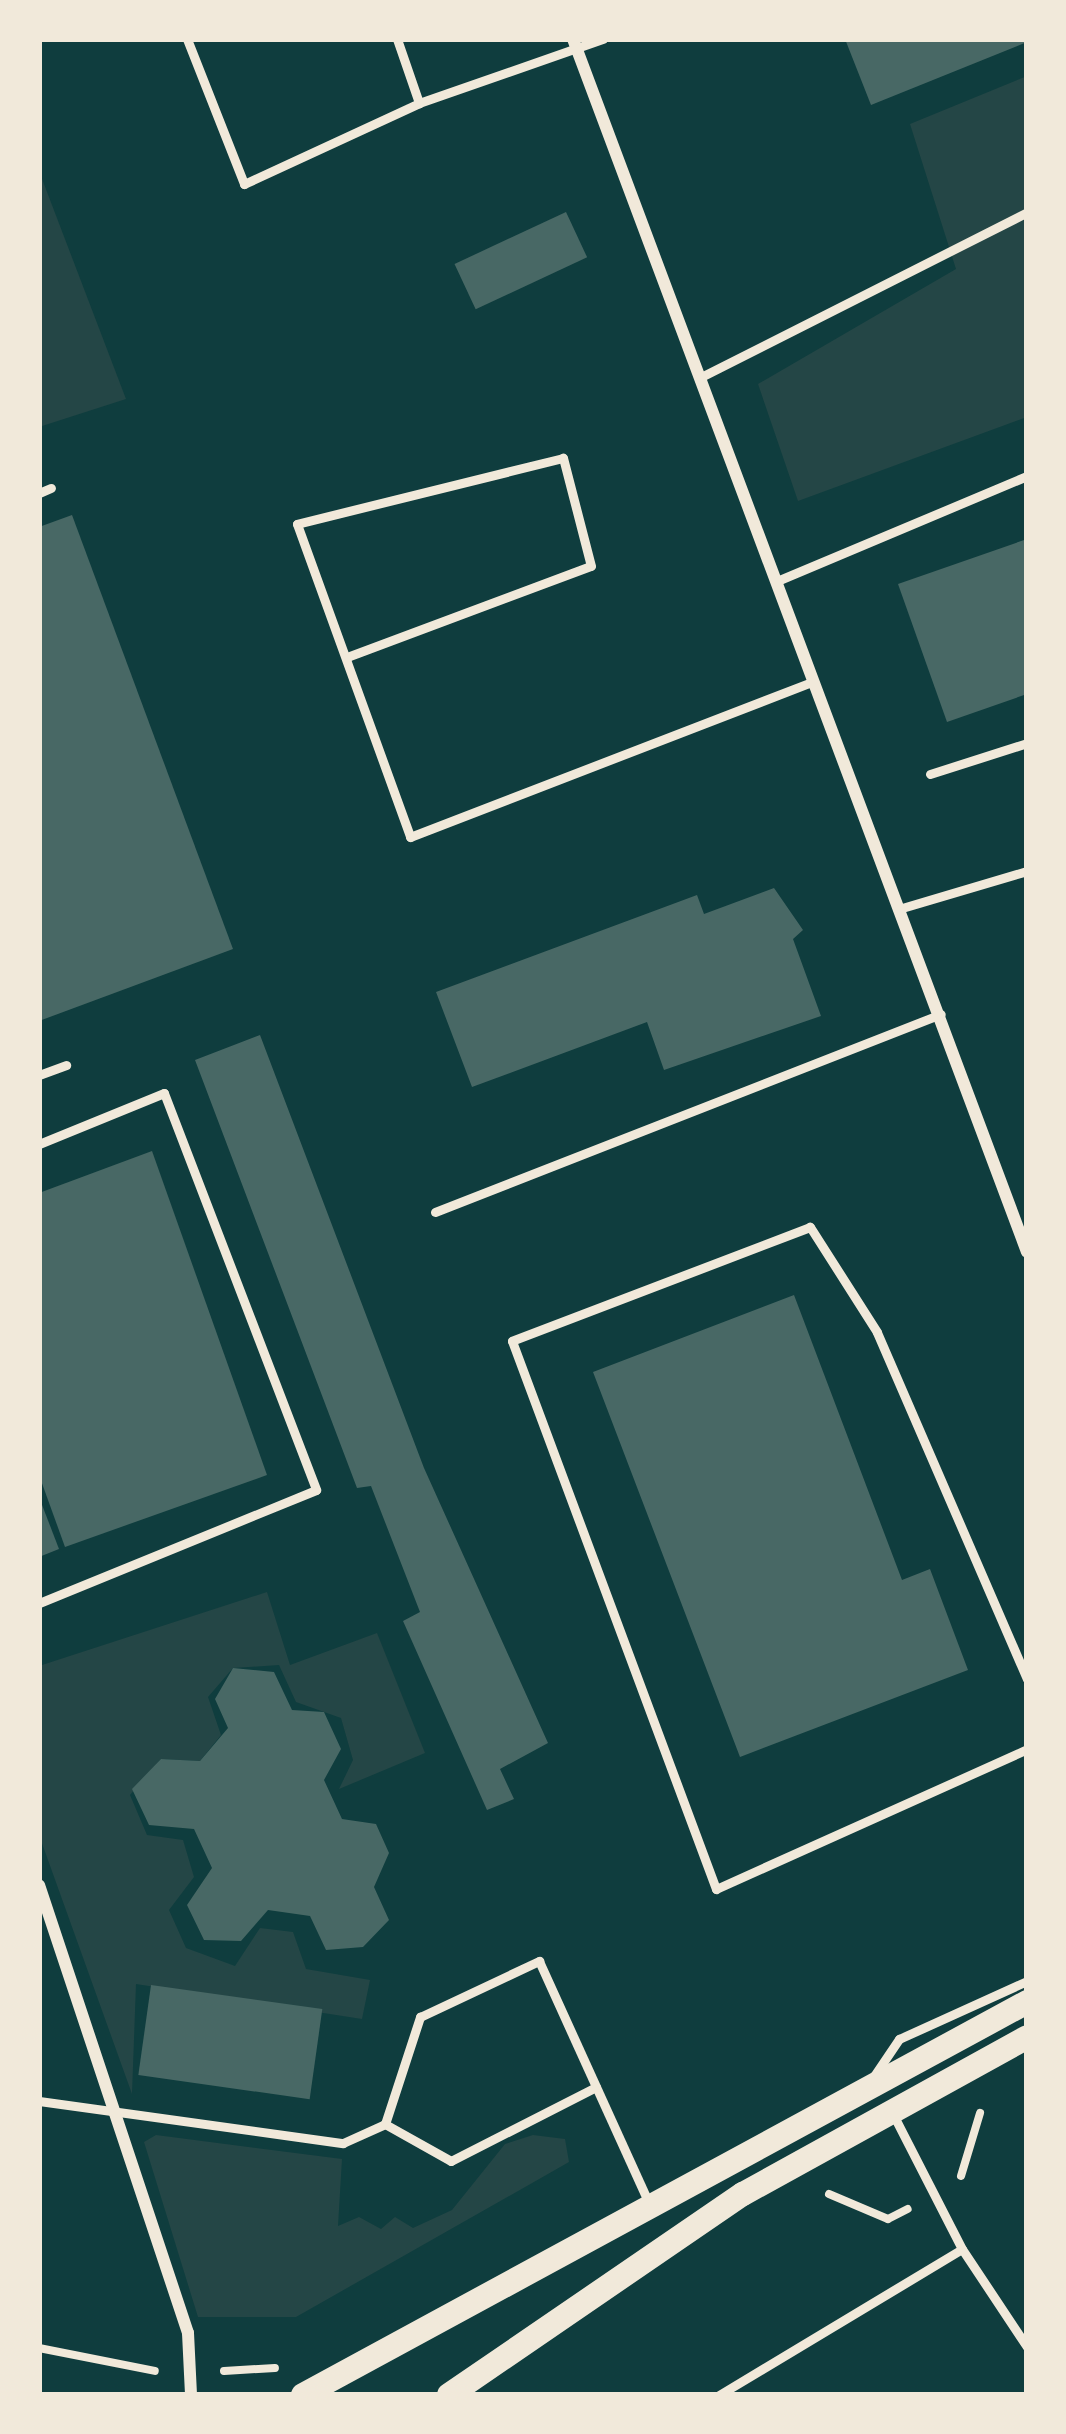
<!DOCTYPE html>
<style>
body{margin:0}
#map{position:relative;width:1066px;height:2434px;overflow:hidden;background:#0f3d3e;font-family:Signika,sans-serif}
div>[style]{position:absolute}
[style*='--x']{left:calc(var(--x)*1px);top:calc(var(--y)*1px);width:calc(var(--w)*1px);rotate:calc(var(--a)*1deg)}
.green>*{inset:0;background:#244646}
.building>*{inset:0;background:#486865;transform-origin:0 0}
.path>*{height:8px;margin:-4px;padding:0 4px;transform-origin:4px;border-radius:4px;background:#f1e9da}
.service>*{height:9px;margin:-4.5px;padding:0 4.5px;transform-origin:4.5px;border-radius:4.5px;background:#f1e9da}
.minor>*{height:12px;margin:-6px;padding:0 6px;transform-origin:6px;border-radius:6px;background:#f1e9da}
.secondary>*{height:24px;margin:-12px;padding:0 12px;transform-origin:12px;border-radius:12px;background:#f1e9da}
span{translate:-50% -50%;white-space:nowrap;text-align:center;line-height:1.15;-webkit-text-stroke:12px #f1e9da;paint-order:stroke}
.frame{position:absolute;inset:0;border:42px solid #f1e9da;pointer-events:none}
</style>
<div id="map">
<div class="green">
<i style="clip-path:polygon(1027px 76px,1027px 417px,798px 501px,758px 384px,956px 269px,910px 124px)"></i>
<i style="clip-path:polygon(39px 171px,126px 399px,39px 427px)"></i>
<i style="clip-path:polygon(267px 1592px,290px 1665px,377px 1633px,425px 1753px,339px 1789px,353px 1760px,341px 1718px,296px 1702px,279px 1665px,233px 1668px,208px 1697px,221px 1735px,200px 1761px,161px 1759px,130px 1795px,147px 1835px,183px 1840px,194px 1877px,169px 1910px,186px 1948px,235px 1966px,260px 1928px,293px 1932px,306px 1969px,370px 1980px,362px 2019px,136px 1984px,132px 2094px,39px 1835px,39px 1666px)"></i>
<i style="clip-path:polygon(156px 2135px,342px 2159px,338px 2226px,359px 2217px,381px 2229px,395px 2217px,413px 2228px,452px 2210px,505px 2144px,533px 2135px,565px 2139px,569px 2162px,296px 2317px,198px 2317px,144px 2142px)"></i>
</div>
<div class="building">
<i style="clip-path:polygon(845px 39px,1027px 39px,1027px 42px,871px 105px)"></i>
<i style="left:566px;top:212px;width:50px;height:123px;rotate:65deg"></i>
<i style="clip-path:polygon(72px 515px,233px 949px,39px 1021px,39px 527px)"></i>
<i style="clip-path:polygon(1027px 539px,1027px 694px,947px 722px,898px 584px)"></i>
<i style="clip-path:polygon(774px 888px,803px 930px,793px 939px,821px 1016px,664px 1070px,647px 1022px,472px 1087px,436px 992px,697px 895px,704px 914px)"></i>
<i style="clip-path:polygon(260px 1035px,424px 1468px,548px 1743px,500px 1769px,514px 1799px,487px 1810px,403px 1621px,420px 1612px,371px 1486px,357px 1488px,195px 1060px)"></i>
<i style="clip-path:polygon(152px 1151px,267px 1475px,65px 1547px,39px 1475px,39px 1193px)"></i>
<i style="clip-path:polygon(794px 1295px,902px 1580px,930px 1569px,968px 1670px,740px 1757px,593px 1372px)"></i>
<i style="clip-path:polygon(39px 1497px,59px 1549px,39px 1557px)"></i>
<i style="clip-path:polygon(233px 1668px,274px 1672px,292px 1710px,324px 1712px,341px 1749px,324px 1780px,342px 1819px,376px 1824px,389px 1853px,374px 1887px,389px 1920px,363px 1947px,326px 1950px,310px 1916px,268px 1910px,241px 1941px,204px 1940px,187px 1905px,212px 1868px,194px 1829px,149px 1825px,132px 1789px,161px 1759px,200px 1761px,228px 1728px,215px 1699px)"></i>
<i style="left:151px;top:1985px;width:173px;height:91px;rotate:8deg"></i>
</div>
<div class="path">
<i style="--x:961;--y:2176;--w:66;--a:-73.2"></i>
<i style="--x:829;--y:2194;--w:64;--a:23"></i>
<i style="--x:888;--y:2219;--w:22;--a:-27"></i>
<i style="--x:39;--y:2348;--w:118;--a:11.2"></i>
<i style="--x:224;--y:2371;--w:51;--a:-3.4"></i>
</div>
<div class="service">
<i style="--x:187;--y:39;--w:156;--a:68.5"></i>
<i style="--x:244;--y:184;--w:193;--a:-24.8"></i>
<i style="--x:419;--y:103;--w:195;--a:-19.2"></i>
<i style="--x:397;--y:39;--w:68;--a:71"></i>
<i style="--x:703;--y:376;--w:363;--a:-26.8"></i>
<i style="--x:39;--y:493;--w:13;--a:-23"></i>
<i style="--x:777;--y:581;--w:271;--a:-22.8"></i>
<i style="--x:347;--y:657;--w:260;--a:-20.5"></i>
<i style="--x:591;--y:566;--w:112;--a:-104.5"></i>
<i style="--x:563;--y:458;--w:274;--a:166.1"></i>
<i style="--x:297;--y:524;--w:333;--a:70.1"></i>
<i style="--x:410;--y:837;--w:433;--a:-21.1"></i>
<i style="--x:930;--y:774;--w:102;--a:-17.7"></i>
<i style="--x:902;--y:908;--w:130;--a:-16.5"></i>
<i style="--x:39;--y:1075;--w:29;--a:-20"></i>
<i style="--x:39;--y:1144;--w:135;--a:-22.2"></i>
<i style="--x:164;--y:1093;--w:425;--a:69"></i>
<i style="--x:316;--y:1490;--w:299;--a:157.8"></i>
<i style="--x:435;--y:1212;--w:543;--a:-21.37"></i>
<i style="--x:1027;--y:1679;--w:378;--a:-113.4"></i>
<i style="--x:877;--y:1332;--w:125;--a:-122.5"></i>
<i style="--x:810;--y:1227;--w:319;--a:159.1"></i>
<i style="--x:512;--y:1341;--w:585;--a:69.58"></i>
<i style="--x:716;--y:1889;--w:341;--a:-24.2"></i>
<i style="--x:874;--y:2076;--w:45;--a:-56"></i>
<i style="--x:899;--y:2039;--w:141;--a:-24.4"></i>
<i style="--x:596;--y:2087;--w:163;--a:153"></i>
<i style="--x:451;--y:2161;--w:76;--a:-150.7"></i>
<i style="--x:385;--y:2124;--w:113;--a:-71.9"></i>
<i style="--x:420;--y:2017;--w:132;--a:-25.2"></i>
<i style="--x:539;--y:1961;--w:269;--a:65.6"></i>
<i style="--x:39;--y:2101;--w:307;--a:7.9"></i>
<i style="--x:343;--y:2143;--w:46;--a:-24.3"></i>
<i style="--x:962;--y:2249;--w:118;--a:56.4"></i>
<i style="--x:719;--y:2395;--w:283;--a:-31"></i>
<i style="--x:962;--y:2249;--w:152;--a:-117.1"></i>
</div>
<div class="minor">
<i style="--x:573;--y:39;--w:1295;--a:69.48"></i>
<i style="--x:39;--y:1885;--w:472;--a:71.6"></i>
<i style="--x:188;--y:2333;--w:62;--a:87.2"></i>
</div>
<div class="secondary">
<i style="--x:303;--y:2395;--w:824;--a:-28.49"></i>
<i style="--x:449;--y:2395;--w:356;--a:-34.4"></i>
<i style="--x:743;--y:2194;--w:325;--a:-28.9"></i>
</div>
<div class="frame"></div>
</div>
